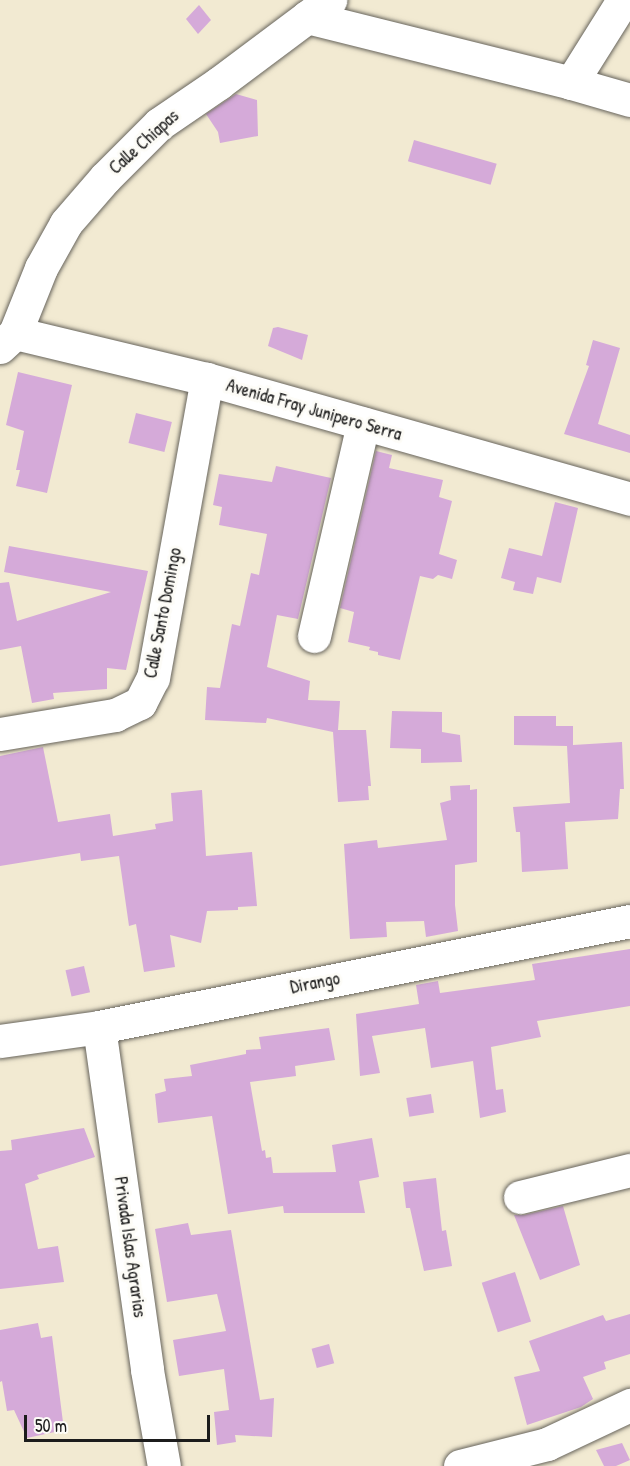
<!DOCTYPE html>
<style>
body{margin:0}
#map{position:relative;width:630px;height:1466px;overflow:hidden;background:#f2ead2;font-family:"Patrick Hand",sans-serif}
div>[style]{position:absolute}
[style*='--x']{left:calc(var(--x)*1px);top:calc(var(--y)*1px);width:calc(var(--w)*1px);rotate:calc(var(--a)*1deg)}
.building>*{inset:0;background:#d5aad9;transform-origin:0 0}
.roads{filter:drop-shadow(0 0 2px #67645c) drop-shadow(0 0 2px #67645c)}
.minor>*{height:33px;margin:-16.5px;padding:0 16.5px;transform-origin:16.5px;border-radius:16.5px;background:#fff}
span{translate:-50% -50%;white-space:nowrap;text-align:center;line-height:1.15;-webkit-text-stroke:6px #fdfcf7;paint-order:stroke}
.street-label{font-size:18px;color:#1c1c1c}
.scale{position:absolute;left:24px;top:1415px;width:186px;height:27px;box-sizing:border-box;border:3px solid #1c1c1c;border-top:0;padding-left:8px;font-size:18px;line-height:21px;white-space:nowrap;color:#1c1c1c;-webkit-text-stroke:4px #fdfcf7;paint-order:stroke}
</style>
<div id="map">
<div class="building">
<i style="clip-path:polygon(199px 5px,211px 20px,198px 34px,186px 19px)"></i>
<i style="clip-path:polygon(236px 94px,257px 100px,258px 136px,220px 143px,218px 132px,206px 114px)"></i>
<i style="left:414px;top:140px;width:86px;height:22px;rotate:16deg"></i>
<i style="clip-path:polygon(278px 327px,308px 335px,302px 360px,268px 346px,273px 328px)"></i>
<i style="clip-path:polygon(593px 340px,620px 348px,598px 424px,630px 435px,630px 453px,564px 434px,589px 366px,586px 365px)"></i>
<i style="clip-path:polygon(18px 372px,72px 385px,47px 493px,16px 486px,20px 470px,16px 470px,24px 431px,6px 425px)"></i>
<i style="left:136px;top:413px;width:37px;height:31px;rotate:14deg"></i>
<i style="clip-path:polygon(376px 451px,392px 455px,389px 468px,443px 480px,439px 497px,452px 501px,439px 554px,457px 560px,452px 579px,438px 575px,433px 579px,420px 576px,400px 660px,378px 655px,378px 652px,369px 650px,370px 647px,348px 642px,354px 612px,340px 608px)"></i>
<i style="clip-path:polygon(276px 466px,331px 478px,298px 619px,277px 615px,267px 667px,310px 681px,308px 700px,340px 701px,338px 730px,366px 730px,371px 786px,368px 786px,369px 800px,338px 802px,333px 732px,267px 718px,266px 723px,205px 720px,207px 687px,220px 688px,232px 624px,240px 626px,251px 573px,259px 575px,267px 534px,219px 525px,222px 507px,213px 505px,219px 474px,272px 482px)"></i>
<i style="clip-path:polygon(555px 502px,578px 508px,561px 583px,537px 577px,533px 594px,513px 590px,515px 582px,501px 578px,509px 548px,542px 556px)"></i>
<i style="clip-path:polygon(9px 546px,148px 571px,126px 670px,107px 668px,107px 689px,53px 693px,54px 699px,32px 703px,21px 646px,0 650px,0 583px,9px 582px,17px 621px,111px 592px,4px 572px)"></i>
<i style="clip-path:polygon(392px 711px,442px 712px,442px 732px,460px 735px,462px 762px,421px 763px,421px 749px,390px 748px)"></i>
<i style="clip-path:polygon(514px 716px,556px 716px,556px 726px,573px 726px,573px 745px,622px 742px,624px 789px,620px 789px,618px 819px,565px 822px,568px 869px,522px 872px,520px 832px,516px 832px,513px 807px,570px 803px,567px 746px,514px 745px)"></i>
<i style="clip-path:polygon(43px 747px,58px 822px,110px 814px,113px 836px,156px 829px,155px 824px,173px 821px,171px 793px,202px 790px,206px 856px,252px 852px,257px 906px,238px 907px,238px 910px,207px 911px,201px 943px,170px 935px,175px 967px,144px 972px,136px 924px,129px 926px,119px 856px,81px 861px,80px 853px,0 866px,0 756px)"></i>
<i style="clip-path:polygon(470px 785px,470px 790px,477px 789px,477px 862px,455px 865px,455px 905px,458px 931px,426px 937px,424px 921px,386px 922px,387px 937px,350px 939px,344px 844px,377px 840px,378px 848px,447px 840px,440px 803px,451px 800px,450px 786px)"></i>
<i style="clip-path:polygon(630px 949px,630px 1006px,537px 1021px,541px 1037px,491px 1047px,496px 1090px,503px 1089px,506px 1112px,480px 1118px,473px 1061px,431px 1068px,425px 1028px,372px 1036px,380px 1073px,360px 1076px,356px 1014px,419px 1004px,416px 985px,438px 981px,440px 993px,535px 980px,532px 964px)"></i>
<i style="left:84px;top:966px;width:27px;height:19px;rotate:77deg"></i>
<i style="clip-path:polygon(329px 1028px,335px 1060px,295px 1066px,296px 1076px,250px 1082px,262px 1151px,265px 1150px,266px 1158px,271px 1157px,273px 1173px,336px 1172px,332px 1145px,372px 1138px,379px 1177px,359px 1181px,365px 1213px,284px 1213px,283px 1206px,228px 1214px,212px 1116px,158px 1123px,155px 1094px,166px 1091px,164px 1079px,192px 1076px,190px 1065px,246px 1054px,246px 1050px,261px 1049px,259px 1037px)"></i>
<i style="left:431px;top:1094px;width:19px;height:25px;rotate:81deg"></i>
<i style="clip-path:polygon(84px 1128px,95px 1157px,37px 1175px,39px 1179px,25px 1184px,38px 1249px,58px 1246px,64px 1282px,0 1289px,0 1151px,12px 1150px,11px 1140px)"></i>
<i style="clip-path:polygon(436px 1178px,442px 1231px,446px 1230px,452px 1266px,424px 1271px,410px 1208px,406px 1208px,403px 1182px)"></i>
<i style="clip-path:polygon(563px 1206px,580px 1265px,540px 1280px,514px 1215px,524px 1215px)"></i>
<i style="clip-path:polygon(188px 1223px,191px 1235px,231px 1230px,260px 1400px,274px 1398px,272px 1437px,235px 1435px,236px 1442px,217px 1445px,214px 1412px,229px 1410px,224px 1369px,179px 1376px,173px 1340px,226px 1331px,217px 1294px,167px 1302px,155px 1229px)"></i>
<i style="left:515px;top:1272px;width:52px;height:35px;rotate:72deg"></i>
<i style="clip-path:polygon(630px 1314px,630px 1354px,604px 1362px,606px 1369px,583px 1377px,593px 1399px,581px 1407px,527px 1425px,514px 1377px,540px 1371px,529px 1341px,603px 1315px,606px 1321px)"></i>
<i style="clip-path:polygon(38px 1323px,41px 1338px,52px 1336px,64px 1430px,27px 1438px,14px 1410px,7px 1411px,2px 1381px,0 1382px,0 1330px)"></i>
<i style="left:329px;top:1344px;width:20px;height:18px;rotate:75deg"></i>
<i style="clip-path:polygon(622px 1443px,630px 1460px,616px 1466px,604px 1466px,596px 1450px)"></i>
</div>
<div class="roads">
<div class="minor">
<i style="--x:307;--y:17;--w:272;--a:14"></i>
<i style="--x:571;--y:83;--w:61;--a:16.1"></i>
<i style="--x:571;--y:83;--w:98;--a:-57.9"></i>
<i style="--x:15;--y:333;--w:70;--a:-68.2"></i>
<i style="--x:41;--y:268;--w:51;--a:-60.9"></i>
<i style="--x:66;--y:223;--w:60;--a:-49.1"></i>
<i style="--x:105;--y:178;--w:76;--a:-45"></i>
<i style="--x:159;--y:124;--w:73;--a:-34.3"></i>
<i style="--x:219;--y:83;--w:139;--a:-36.8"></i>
<i style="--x:0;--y:347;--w:21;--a:-43"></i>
<i style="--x:15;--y:333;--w:197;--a:13.5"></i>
<i style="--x:207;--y:379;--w:440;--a:15.8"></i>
<i style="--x:314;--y:636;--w:218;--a:-77"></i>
<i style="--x:0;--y:734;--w:117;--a:-9.4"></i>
<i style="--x:115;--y:715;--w:28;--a:-26"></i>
<i style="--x:140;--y:703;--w:28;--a:-63"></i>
<i style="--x:153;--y:678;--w:304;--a:-79.8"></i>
<i style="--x:99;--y:1027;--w:346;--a:82"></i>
<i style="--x:147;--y:1370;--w:97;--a:80"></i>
<i style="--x:0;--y:1041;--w:100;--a:-8"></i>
<i style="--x:99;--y:1027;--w:541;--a:-11.29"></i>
<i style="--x:520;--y:1197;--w:113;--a:-13.8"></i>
<i style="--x:460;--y:1466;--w:90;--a:-14.2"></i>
<i style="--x:547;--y:1444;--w:92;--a:-25.2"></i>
</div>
</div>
<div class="street-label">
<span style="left:144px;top:142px;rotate:-42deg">Calle Chiapas</span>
<span style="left:314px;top:410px;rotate:16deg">Avenida Fray Junipero Serra</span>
<span style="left:163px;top:613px;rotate:-79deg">Calle Santo Domingo</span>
<span style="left:315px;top:983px;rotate:-11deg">Dirango</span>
<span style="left:130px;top:1247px;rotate:82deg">Privada Islas Agrarias</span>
</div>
<div class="scale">50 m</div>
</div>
